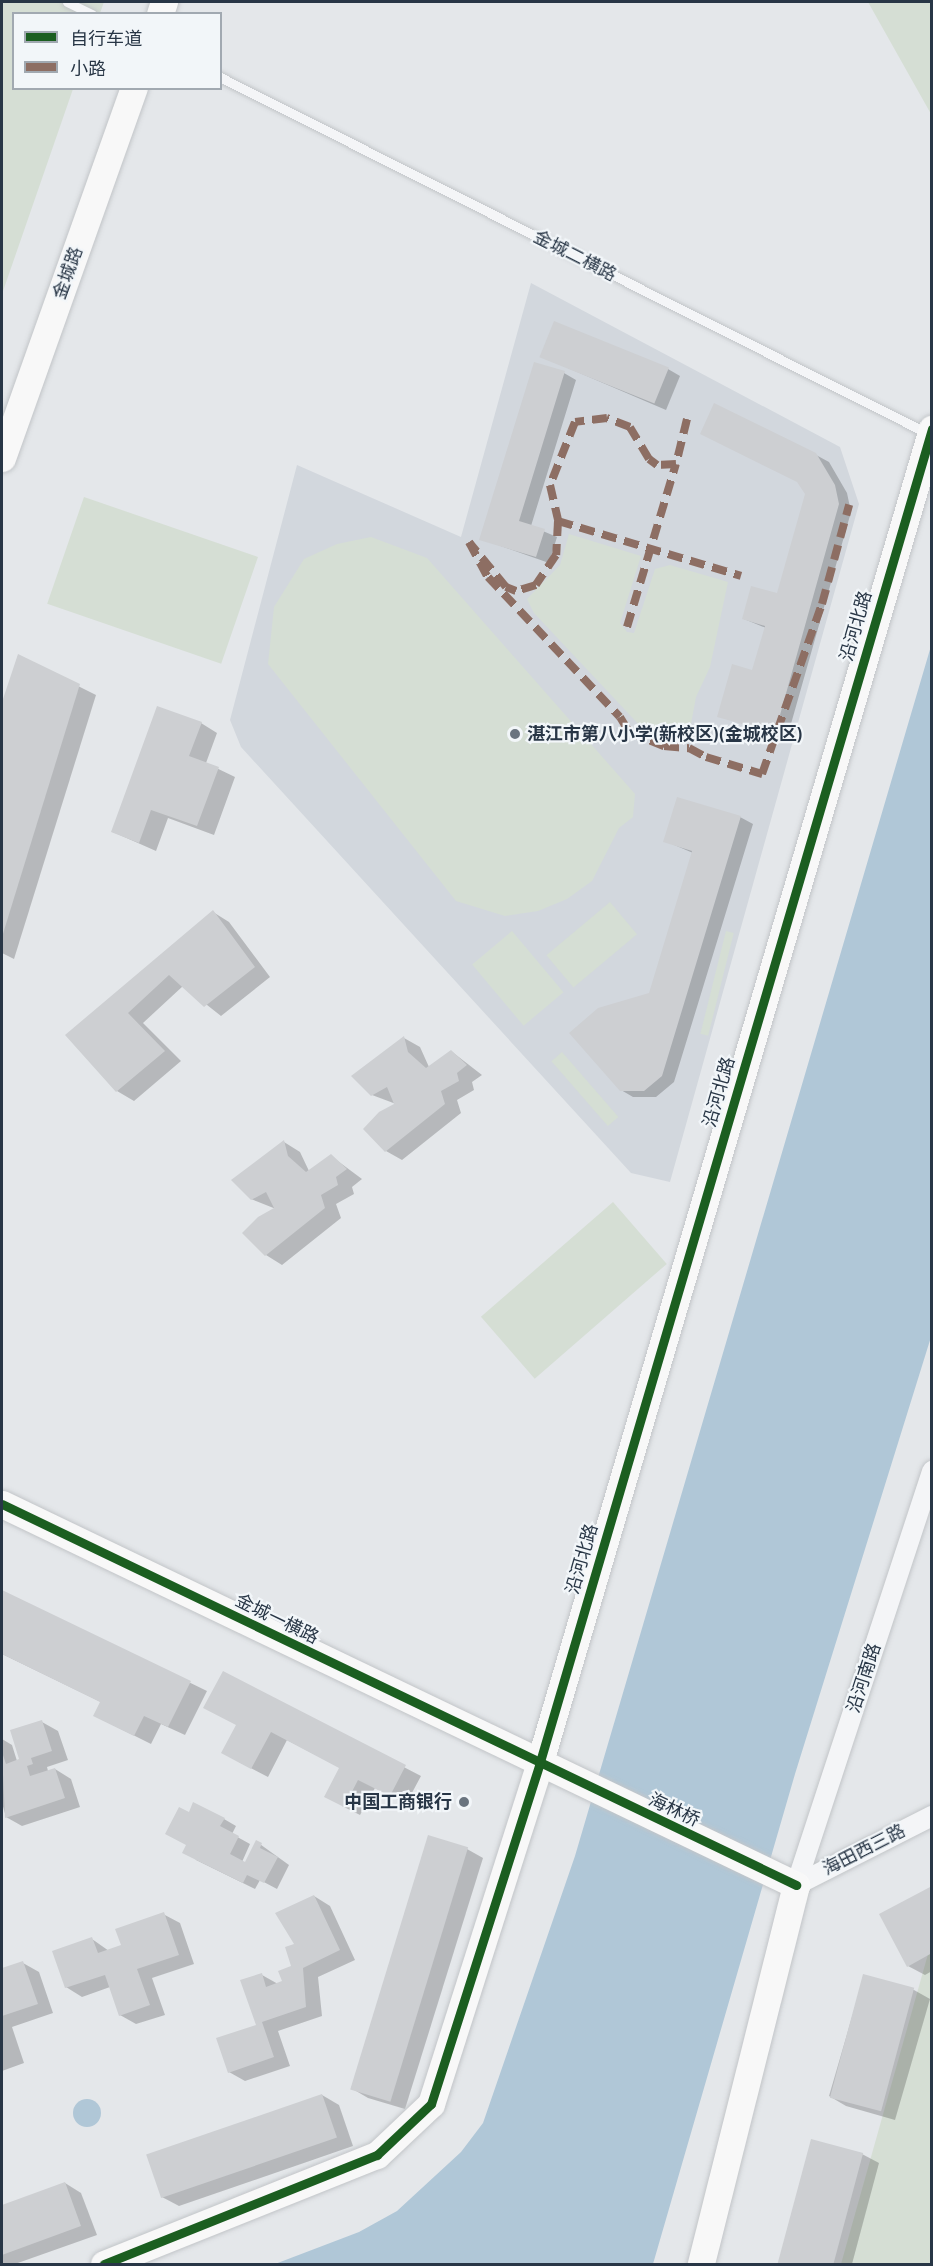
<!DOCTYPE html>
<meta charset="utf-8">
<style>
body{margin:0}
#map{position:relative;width:933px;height:2266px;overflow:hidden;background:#e4e7ea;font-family:Cabin,"Noto Sans SC",sans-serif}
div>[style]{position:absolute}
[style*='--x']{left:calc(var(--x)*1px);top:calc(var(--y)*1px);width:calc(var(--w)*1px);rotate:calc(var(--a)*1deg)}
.built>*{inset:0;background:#d2d7dd}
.green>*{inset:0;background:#d5ded4;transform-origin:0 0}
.water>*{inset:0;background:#b0c7d7}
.round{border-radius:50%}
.shadow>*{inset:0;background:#0003}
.building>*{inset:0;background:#cdcfd2;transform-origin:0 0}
.roads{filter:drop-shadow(0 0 2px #c2c5c8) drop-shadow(0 0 2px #c2c5c8)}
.lane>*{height:9px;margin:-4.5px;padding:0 4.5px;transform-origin:4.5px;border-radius:4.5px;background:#f4f5f7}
.street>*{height:20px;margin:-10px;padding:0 10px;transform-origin:10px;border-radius:10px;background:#f4f5f7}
.secondary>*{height:27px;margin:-13.5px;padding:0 13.5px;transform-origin:13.5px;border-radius:13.5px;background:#f8f8f8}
.quiet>*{height:8px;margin-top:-4px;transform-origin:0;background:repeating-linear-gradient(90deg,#8d6e63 0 15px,transparent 0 23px)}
.cycleway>*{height:9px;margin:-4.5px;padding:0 4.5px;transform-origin:4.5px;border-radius:4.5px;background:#1b5e20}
.dots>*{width:16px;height:16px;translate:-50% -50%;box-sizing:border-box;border:3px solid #f2f6f9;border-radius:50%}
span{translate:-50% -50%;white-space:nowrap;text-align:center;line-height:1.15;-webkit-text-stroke:4.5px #f2f6f9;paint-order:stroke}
.street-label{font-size:18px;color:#283646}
.poi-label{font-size:18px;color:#283646;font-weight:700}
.left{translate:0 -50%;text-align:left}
.right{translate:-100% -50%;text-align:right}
.frame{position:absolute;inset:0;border:3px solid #283646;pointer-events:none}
.legend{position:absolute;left:12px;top:12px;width:210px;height:78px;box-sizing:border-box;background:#f2f6f9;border:2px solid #a1a9b1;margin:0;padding:8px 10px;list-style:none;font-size:18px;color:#283646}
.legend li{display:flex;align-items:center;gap:12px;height:30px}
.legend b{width:30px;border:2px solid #a1a9b1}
</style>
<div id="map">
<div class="built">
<i style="clip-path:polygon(531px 283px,840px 447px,859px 504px,670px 1182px,631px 1173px,241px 747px,230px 720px,297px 465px,461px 537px)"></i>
</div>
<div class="green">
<i style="clip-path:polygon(2px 2px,104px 2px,100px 13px,14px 14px,14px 88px,73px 89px,2px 294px)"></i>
<i style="clip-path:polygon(868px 2px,931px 2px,931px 114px)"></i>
<i style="left:84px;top:497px;width:184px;height:113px;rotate:19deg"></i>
<i style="clip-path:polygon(569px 534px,641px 556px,620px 623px,627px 632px,634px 633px,655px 569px,670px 565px,728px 582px,710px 667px,696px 697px,689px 735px,682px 741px,644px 730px,534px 613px,527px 599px,560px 565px)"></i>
<i style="clip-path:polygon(371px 537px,427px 558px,635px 794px,633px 817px,619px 828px,592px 881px,567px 899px,538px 911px,505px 916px,456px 901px,268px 664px,274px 607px,304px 559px,337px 544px)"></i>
<i style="left:610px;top:902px;width:42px;height:83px;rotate:50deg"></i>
<i style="left:512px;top:931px;width:80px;height:52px;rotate:50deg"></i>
<i style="left:726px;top:931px;width:8px;height:106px;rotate:14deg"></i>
<i style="left:562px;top:1052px;width:86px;height:14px;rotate:49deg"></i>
<i style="left:613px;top:1202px;width:82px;height:175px;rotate:49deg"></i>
<i style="clip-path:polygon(931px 1952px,931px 2264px,841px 2264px,928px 1954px)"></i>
</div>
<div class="water">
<i style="clip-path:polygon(931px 646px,931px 1337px,795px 1774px,653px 2264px,275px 2264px,359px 2232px,397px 2211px,461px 2152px,483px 2123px,575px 1856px)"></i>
<i class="round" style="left:73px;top:2099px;width:28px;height:28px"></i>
</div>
<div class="shadow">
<i style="clip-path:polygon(540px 356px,668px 369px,680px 376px,666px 410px)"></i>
<i style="clip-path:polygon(564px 373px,576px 380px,531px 526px,557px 537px,549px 563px,481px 539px)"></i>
<i style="clip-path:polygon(816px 455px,829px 462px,847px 493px,851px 512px,787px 738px,719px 716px,753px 672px,766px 628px,744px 619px,778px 595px,807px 494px,799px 483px)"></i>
<i style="clip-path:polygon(18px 656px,96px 695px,14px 959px,2px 953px,2px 707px)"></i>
<i style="clip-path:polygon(201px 723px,217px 733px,206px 763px,235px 777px,214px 835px,168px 818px,156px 851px,113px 832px)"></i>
<i style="clip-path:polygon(740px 817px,753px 824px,674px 1082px,656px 1097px,633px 1097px,621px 1090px,693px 853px,665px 841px)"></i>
<i style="clip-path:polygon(213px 912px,229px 922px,270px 977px,221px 1016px,183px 986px,143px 1023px,181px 1061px,134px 1101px,117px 1091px,68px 1035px)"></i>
<i style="clip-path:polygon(404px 1038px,420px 1047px,429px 1067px,451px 1051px,482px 1075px,472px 1082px,474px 1090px,457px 1100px,461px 1113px,402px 1160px,386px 1151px,396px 1104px,372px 1095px)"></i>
<i style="clip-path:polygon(284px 1142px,300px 1152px,309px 1171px,331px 1156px,362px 1179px,352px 1187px,354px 1194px,336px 1204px,341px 1218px,282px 1265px,266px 1255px,276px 1209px,251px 1199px)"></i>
<i style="clip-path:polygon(2px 1591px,207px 1691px,185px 1735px,161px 1724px,151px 1744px,95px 1716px,101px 1702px,2px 1654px)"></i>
<i style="clip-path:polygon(223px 1673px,421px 1776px,406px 1804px,375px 1788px,360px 1815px,342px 1806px,341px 1768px,287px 1740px,268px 1777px,239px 1762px,237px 1725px)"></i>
<i style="clip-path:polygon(42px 1722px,58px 1731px,68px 1760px,47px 1767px,48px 1771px,55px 1769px,71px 1779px,80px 1807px,22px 1826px,6px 1817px,2px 1803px,2px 1739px,12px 1745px,17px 1761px,21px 1760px)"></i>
<i style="clip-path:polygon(189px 1814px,224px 1819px,236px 1826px,232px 1834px,250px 1844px,242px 1862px,246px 1864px,257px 1842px,289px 1865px,277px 1889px,260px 1880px,255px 1889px,196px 1860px,188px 1845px)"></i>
<i style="clip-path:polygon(467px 1849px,483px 1858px,405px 2109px,368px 2098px,351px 2088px)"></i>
<i style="clip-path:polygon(932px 1887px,932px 1971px,925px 1975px,908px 1966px)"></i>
<i style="clip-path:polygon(314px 1896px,330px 1906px,355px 1960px,318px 1977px,322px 2016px,278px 2031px,290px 2066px,245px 2081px,229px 2072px,257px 2026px,262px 1975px,278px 1984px,284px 1982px,293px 1967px,297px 1945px)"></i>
<i style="clip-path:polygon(163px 1914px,180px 1923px,194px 1964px,152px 1978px,165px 2015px,136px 2024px,120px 2015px,110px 1987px,82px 1997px,66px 1987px,92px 1939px,109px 1951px,123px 1946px)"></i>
<i style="clip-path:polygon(23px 1963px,39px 1972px,53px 2013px,12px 2027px,24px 2063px,2px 2071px,2px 1970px)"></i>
<i style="clip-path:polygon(864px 1976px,914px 1990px,930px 1999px,895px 2120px,846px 2106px,829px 2096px)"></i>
<i style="clip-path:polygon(322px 2095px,339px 2105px,353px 2146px,179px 2206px,162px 2197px)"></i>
<i style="clip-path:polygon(812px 2141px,862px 2154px,879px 2163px,852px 2264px,780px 2264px)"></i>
<i style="clip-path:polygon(65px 2183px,81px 2193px,97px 2235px,15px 2264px,2px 2264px,2px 2206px)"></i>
</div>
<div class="building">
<i style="left:554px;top:321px;width:124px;height:39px;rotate:22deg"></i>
<i style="clip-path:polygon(534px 362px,565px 371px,519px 521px,545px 529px,536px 557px,479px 540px)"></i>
<i style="clip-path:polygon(714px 403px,816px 453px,835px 485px,839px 504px,775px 733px,717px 717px,732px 664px,752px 670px,765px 626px,742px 619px,751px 586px,777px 593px,805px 494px,797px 482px,700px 434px)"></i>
<i style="clip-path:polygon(18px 654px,80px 684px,2px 937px,2px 702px)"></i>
<i style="clip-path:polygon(157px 706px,202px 722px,189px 756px,219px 767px,197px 826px,151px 810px,139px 843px,111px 832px)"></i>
<i style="clip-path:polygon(677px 797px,741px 816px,662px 1076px,644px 1091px,620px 1091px,569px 1033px,598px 1008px,649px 993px,692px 851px,663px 842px)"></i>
<i style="clip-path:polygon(213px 910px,255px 967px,204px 1007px,169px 975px,128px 1013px,165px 1051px,116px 1092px,65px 1035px)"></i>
<i style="clip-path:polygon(404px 1036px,408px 1052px,426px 1068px,451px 1050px,467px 1065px,457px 1073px,459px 1081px,441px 1091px,445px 1104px,385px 1152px,363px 1129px,379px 1112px,394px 1104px,387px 1087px,371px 1096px,351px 1076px)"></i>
<i style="clip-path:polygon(284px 1140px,288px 1156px,306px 1172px,331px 1154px,347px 1169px,336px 1177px,338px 1185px,321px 1195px,325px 1208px,265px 1256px,242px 1233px,258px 1217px,274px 1208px,266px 1192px,251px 1200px,231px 1180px)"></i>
<i style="clip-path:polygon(2px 1590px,191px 1681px,168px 1727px,144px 1716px,134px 1736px,93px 1716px,100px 1702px,2px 1654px)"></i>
<i style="clip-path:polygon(223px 1671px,406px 1765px,390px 1796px,358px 1780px,344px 1807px,324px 1797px,339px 1768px,271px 1732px,251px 1769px,221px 1753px,236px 1725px,203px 1708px)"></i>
<i style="clip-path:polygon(42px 1720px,52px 1751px,31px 1758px,33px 1764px,27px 1766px,30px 1776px,55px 1768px,65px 1798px,5px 1818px,2px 1752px,6px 1764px,19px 1759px,10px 1730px)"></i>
<i style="clip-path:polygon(193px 1802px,225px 1818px,220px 1826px,239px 1836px,230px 1854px,245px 1862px,256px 1840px,262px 1843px,260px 1848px,278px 1857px,264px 1883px,247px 1875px,243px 1883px,182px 1853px,186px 1845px,165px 1834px,179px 1807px,189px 1812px)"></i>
<i style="left:428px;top:1835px;width:42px;height:266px;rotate:17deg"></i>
<i style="clip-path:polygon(932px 1886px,932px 1953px,907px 1967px,879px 1914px)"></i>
<i style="clip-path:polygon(314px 1895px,340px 1950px,303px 1968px,306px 2007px,262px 2022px,274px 2057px,228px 2073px,216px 2038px,256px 2025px,240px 1980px,262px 1973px,266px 1987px,282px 1981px,278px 1971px,291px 1966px,285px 1947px,294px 1944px,275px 1913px)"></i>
<i style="clip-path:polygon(164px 1912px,179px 1955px,137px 1969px,150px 2005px,119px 2016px,105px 1975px,65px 1988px,52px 1951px,92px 1937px,98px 1953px,121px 1945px,115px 1929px)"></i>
<i style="clip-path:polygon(23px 1961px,38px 2004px,2px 2016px,2px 1968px)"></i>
<i style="left:863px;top:1974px;width:53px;height:128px;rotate:15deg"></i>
<i style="left:322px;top:2094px;width:46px;height:186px;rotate:71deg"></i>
<i style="left:811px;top:2139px;width:54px;height:129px;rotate:15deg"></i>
<i style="clip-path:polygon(65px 2182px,81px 2226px,2px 2255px,2px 2205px)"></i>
</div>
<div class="roads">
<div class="lane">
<i style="--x:67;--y:2;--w:28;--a:26"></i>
<i style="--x:220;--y:77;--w:792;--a:26.73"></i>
</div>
<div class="street">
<i style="--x:796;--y:1885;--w:436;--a:-71.8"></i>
<i style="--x:796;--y:1885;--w:153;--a:-26.9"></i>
</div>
<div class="secondary">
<i style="--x:160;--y:14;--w:13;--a:-72"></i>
<i style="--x:2;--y:458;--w:393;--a:-70.4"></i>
<i style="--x:2;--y:1504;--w:881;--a:25.63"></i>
<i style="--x:796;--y:1885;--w:391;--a:104.1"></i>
<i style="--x:104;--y:2264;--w:294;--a:-21.8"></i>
<i style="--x:377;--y:2155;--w:74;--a:-43.4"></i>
<i style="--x:431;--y:2104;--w:356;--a:-72.3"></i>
<i style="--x:539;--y:1765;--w:1393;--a:-73.61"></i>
</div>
</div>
<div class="quiet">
<i style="--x:687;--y:419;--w:46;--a:103.7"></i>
<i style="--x:676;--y:464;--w:19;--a:177"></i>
<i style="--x:657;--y:465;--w:10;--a:-143"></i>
<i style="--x:649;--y:459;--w:37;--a:-121"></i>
<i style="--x:630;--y:427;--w:25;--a:-159"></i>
<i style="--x:607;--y:418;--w:32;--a:173"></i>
<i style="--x:575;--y:422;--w:68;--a:111.6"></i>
<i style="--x:550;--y:485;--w:37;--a:77"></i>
<i style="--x:558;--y:521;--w:34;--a:93"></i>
<i style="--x:556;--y:555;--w:36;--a:124"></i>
<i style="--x:536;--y:585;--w:21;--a:163"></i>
<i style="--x:516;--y:591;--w:11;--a:-158"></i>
<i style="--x:506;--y:587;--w:58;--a:-129.4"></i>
<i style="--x:469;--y:542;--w:40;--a:62"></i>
<i style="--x:488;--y:577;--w:192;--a:46.7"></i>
<i style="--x:620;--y:717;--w:17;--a:59"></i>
<i style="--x:629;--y:732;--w:38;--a:22"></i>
<i style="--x:664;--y:746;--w:25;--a:5"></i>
<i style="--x:689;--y:748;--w:19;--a:28"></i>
<i style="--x:706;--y:757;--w:59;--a:16.9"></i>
<i style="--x:762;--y:774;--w:180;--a:-70.6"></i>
<i style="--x:822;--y:604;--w:103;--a:-74.7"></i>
<i style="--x:558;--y:521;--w:191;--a:16.7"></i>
<i style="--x:627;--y:627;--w:170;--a:-73.3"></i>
</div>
<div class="cycleway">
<i style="--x:2;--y:1504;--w:881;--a:25.63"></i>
<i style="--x:104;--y:2264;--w:294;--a:-21.8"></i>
<i style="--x:377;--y:2155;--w:74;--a:-43.4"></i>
<i style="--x:431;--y:2104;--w:356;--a:-72.3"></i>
<i style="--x:539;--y:1765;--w:1393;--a:-73.61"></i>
</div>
<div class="dots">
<i style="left:515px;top:734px;background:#6a747f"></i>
<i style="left:464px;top:1802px;background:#6a747f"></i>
</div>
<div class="street-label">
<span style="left:575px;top:256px;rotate:27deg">金城二横路</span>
<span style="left:68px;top:273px;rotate:-70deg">金城路</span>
<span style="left:856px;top:626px;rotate:-74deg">沿河北路</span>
<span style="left:719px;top:1092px;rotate:-74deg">沿河北路</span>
<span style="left:582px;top:1559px;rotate:-74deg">沿河北路</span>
<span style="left:277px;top:1619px;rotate:26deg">金城一横路</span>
<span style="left:864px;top:1678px;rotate:-72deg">沿河南路</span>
<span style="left:674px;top:1810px;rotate:25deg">海林桥</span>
<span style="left:864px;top:1850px;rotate:-27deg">海田西三路</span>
</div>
<div class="poi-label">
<span class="left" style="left:527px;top:734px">湛江市第八小学(新校区)(金城校区)</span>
<span class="right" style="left:452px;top:1802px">中国工商银行</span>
</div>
<div class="frame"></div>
<ul class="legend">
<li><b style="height:8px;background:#1b5e20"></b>自行车道</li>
<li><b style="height:8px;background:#8d6e63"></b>小路</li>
</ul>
</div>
